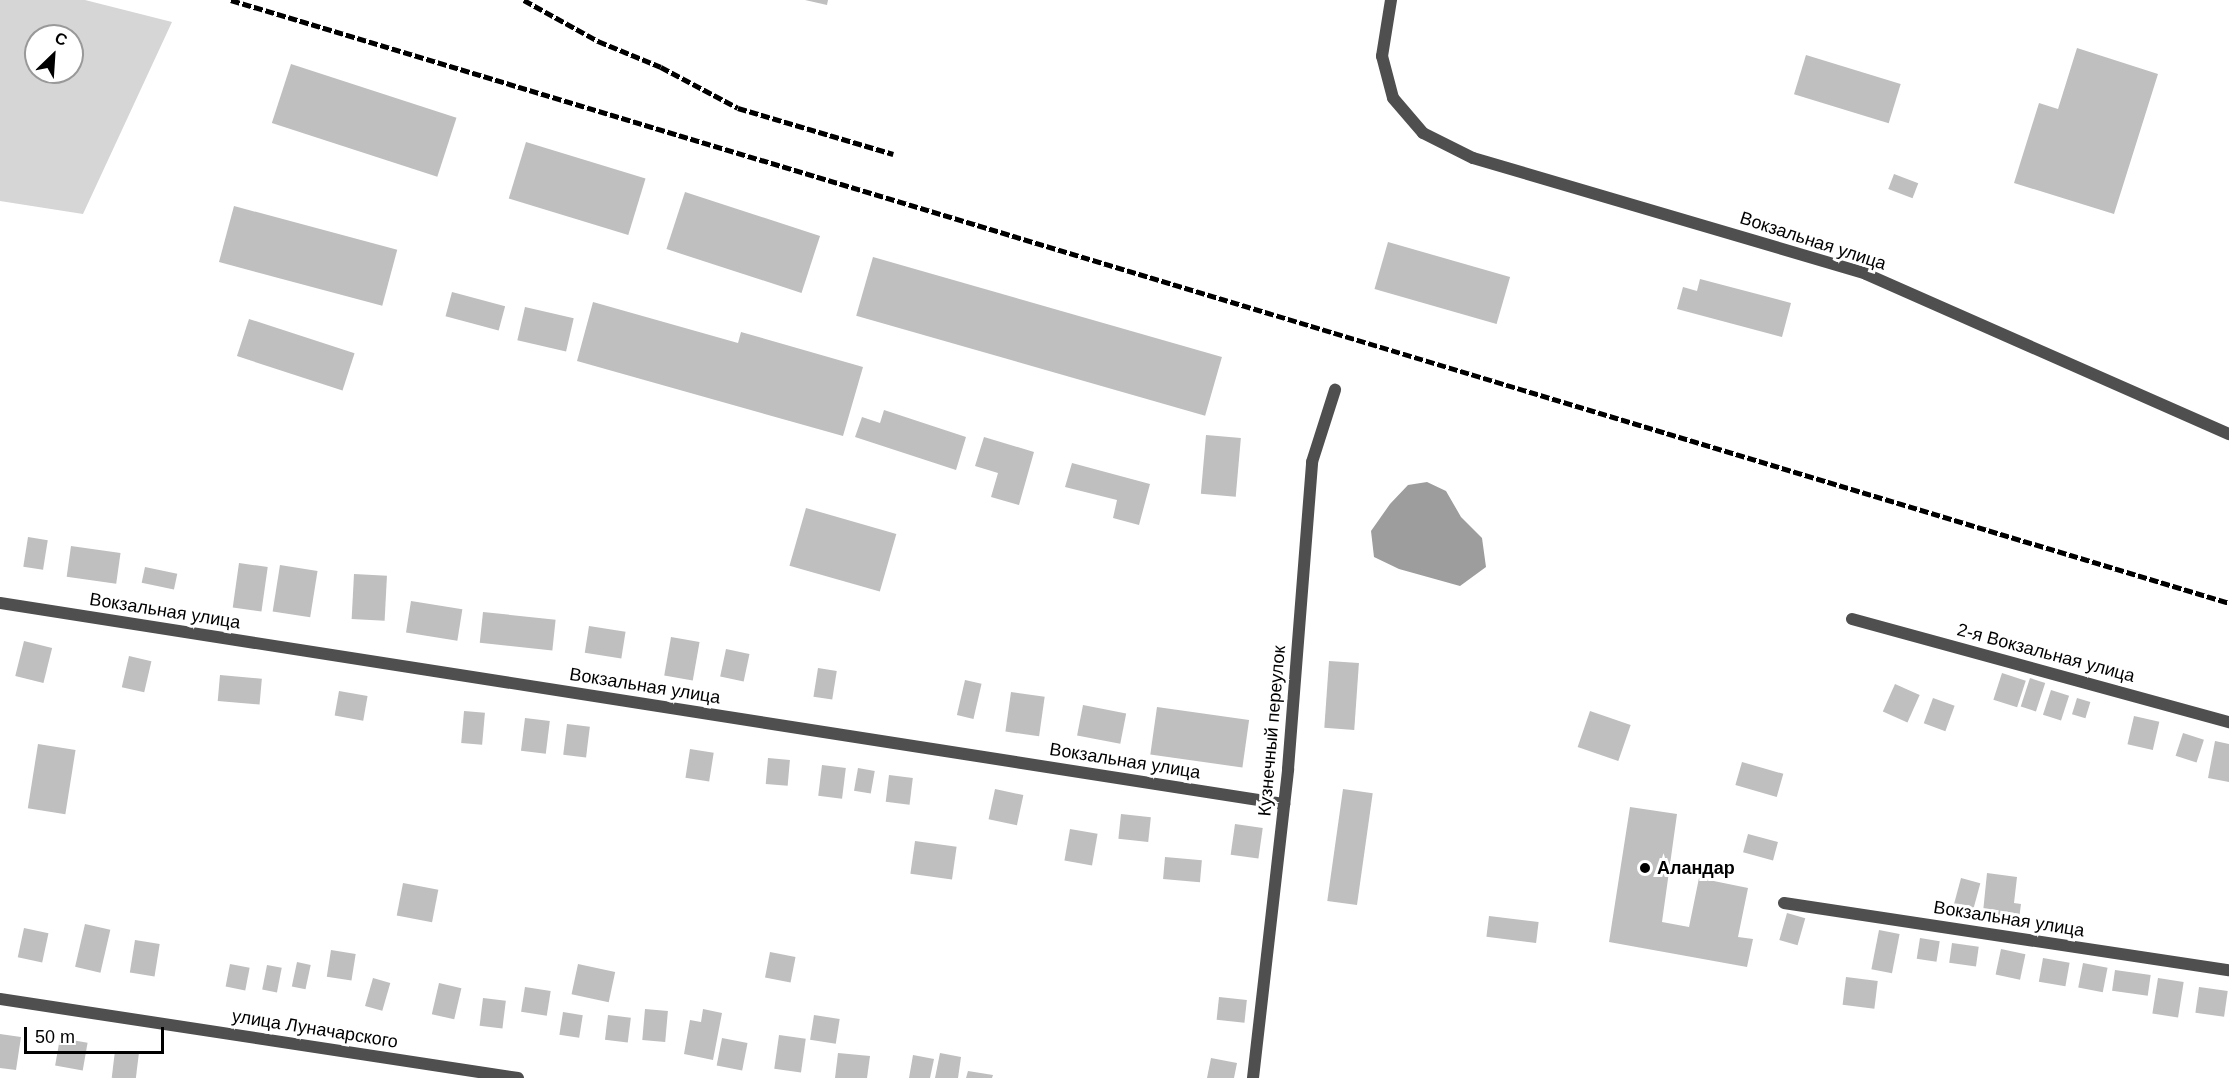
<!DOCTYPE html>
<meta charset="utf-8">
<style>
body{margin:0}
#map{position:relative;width:2229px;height:1078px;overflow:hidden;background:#fff;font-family:Arial,sans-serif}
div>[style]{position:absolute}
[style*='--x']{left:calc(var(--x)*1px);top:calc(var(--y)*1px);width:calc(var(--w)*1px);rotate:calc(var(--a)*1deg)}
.green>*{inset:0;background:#d6d6d6}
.water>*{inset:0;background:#9d9d9d}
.building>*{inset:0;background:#bfbfbf;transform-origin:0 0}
.minor>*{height:12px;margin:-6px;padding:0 6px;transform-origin:6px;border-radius:6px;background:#4f4f4f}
.tertiary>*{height:12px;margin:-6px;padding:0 6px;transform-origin:6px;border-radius:6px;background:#4f4f4f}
.rail>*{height:4.5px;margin-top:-2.25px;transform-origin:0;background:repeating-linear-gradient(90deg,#000 0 9px,transparent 0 12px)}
.dots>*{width:16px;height:16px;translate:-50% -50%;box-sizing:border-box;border:3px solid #fff;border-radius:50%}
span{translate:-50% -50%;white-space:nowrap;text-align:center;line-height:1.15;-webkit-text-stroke:6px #fff;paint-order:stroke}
.street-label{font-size:18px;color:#000}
.poi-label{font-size:18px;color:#000;font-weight:700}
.left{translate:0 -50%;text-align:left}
.north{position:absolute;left:24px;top:24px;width:60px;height:60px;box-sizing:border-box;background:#fff;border:2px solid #999;border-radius:50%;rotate:25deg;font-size:16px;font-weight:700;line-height:24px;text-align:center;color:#000}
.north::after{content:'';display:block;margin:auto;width:21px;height:27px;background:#000;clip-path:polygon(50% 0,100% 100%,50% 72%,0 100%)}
.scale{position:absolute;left:24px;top:1027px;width:140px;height:27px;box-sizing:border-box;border:3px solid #000;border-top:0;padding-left:8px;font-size:18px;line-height:21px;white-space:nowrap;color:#000;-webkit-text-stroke:4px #fff;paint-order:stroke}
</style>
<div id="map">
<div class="green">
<i style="clip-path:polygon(evenodd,0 0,85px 0,172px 22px,83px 214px,0 201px,0 0,36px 36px,72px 36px,72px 72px,36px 72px,36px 36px)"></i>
</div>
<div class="water">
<i style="clip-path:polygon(1427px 482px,1446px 491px,1461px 517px,1482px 538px,1486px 567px,1460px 586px,1399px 569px,1374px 557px,1371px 531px,1390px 504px,1408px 485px)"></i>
</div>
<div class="building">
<i style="clip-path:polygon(805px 0,828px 0,827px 5px)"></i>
<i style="clip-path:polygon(2077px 48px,2158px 74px,2114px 214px,2014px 183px,2039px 103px,2058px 109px)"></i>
<i style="left:1806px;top:55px;width:99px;height:41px;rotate:17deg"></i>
<i style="left:291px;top:64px;width:174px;height:62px;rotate:18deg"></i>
<i style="left:526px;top:142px;width:125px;height:59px;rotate:17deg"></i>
<i style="left:1894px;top:174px;width:26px;height:16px;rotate:21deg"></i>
<i style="left:685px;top:192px;width:142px;height:60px;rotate:18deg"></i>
<i style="left:234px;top:206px;width:169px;height:58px;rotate:15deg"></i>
<i style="left:1388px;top:242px;width:127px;height:49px;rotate:16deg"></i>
<i style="left:873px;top:257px;width:363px;height:61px;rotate:16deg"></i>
<i style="clip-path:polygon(1700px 279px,1791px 303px,1782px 337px,1677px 309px,1683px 287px,1697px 291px)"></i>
<i style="left:452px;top:292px;width:55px;height:25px;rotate:15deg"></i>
<i style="clip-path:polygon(593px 302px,738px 343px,741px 332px,863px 367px,843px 436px,577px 361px)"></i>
<i style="left:525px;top:307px;width:50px;height:34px;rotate:13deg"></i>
<i style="left:249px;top:319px;width:111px;height:39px;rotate:18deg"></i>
<i style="clip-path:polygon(884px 410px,966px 437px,956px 470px,855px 437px,862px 417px,880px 423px)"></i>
<i style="left:1206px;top:435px;width:35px;height:59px;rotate:5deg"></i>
<i style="clip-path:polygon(984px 437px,1034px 452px,1019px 505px,991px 497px,998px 473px,975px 466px)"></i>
<i style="clip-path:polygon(1072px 463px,1150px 484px,1139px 525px,1113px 518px,1117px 500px,1065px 487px)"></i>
<i style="left:806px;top:508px;width:94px;height:60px;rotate:16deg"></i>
<i style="left:28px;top:537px;width:20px;height:30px;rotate:9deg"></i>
<i style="left:71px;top:546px;width:50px;height:31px;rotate:8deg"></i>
<i style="left:239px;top:563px;width:29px;height:45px;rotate:8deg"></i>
<i style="left:280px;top:565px;width:38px;height:47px;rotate:9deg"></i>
<i style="left:145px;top:567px;width:33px;height:16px;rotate:12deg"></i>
<i style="left:354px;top:574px;width:33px;height:45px;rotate:3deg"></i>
<i style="left:411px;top:601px;width:52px;height:32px;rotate:9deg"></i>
<i style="left:483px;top:612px;width:73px;height:31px;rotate:6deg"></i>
<i style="left:589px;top:626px;width:37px;height:27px;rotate:9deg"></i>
<i style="left:671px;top:637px;width:29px;height:39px;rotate:10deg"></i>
<i style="left:24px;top:641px;width:29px;height:36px;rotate:14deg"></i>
<i style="left:726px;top:649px;width:24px;height:28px;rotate:12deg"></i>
<i style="left:129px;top:656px;width:23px;height:32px;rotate:13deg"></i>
<i style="left:1329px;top:661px;width:30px;height:67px;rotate:4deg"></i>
<i style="left:818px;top:668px;width:19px;height:29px;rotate:9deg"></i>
<i style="left:2002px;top:673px;width:25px;height:28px;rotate:18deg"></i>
<i style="left:220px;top:675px;width:42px;height:26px;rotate:5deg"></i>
<i style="left:2030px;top:678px;width:16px;height:30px;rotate:18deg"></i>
<i style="left:965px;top:680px;width:17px;height:36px;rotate:13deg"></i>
<i style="left:1895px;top:684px;width:27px;height:30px;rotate:24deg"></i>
<i style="left:2051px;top:690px;width:19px;height:26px;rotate:18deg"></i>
<i style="left:339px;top:691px;width:29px;height:25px;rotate:10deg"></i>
<i style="left:1011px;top:692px;width:34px;height:40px;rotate:8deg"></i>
<i style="left:1933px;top:698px;width:23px;height:27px;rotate:20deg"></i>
<i style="left:2077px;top:698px;width:14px;height:17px;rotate:17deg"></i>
<i style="left:1083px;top:705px;width:44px;height:31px;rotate:11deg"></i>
<i style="left:1157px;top:707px;width:93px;height:48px;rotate:8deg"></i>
<i style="left:464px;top:711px;width:21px;height:32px;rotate:5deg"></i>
<i style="left:1590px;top:711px;width:43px;height:38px;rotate:19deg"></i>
<i style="left:2134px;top:716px;width:26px;height:29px;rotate:13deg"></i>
<i style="left:525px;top:718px;width:25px;height:33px;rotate:7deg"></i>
<i style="left:567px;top:724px;width:23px;height:31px;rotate:7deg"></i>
<i style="left:2183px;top:733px;width:22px;height:24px;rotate:18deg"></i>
<i style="clip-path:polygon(2215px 741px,2229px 744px,2229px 782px,2208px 778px)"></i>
<i style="left:38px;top:744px;width:38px;height:65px;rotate:9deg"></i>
<i style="left:690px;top:749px;width:24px;height:29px;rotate:9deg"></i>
<i style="left:768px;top:758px;width:22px;height:26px;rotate:5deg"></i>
<i style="left:1742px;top:762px;width:43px;height:24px;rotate:16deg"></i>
<i style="left:822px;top:765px;width:24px;height:31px;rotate:7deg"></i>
<i style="left:858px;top:768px;width:17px;height:23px;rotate:10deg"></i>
<i style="left:889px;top:775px;width:24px;height:27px;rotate:7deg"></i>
<i style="left:995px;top:789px;width:29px;height:31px;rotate:12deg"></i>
<i style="left:1343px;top:789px;width:30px;height:113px;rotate:8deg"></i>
<i style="clip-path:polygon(1630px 807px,1677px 814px,1662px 922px,1689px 927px,1699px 878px,1748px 888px,1738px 937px,1753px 939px,1747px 967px,1609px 942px)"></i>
<i style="left:1121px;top:814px;width:30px;height:25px;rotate:6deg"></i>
<i style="left:1235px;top:824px;width:28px;height:31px;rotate:8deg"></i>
<i style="left:1070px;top:829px;width:28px;height:32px;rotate:10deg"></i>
<i style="left:1748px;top:834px;width:31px;height:19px;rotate:15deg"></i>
<i style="left:915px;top:841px;width:42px;height:33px;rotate:8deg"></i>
<i style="left:1165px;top:857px;width:37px;height:22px;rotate:5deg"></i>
<i style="clip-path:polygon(1987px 873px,2017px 877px,2014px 903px,2021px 904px,2018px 927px,1982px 922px)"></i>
<i style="left:1961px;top:878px;width:20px;height:34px;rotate:15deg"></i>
<i style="left:403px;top:883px;width:36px;height:33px;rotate:11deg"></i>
<i style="left:1787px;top:913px;width:19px;height:28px;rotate:16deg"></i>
<i style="left:1489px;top:916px;width:50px;height:21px;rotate:7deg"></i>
<i style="left:85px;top:924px;width:26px;height:44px;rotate:13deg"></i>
<i style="left:24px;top:928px;width:25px;height:30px;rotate:12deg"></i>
<i style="left:1879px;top:930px;width:21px;height:40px;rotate:11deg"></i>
<i style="left:1920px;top:938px;width:20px;height:21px;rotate:9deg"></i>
<i style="left:135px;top:940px;width:25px;height:33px;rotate:9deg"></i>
<i style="left:1952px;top:943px;width:27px;height:20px;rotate:8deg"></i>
<i style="left:2001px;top:949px;width:25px;height:26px;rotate:12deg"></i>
<i style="left:331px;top:950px;width:25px;height:27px;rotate:9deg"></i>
<i style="left:770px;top:952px;width:26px;height:26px;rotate:11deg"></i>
<i style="left:2043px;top:958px;width:27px;height:24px;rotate:10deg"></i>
<i style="left:297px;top:962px;width:14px;height:25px;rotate:12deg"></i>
<i style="left:2083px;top:963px;width:25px;height:25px;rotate:11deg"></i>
<i style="left:230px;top:964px;width:20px;height:23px;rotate:11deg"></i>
<i style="left:578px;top:964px;width:38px;height:31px;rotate:12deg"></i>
<i style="left:267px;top:965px;width:15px;height:25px;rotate:11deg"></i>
<i style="left:2115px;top:970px;width:36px;height:21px;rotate:8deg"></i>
<i style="left:1846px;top:977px;width:32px;height:28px;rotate:7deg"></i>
<i style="left:373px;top:978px;width:18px;height:29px;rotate:16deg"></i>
<i style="left:2158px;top:978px;width:26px;height:36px;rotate:9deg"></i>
<i style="left:439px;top:983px;width:23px;height:32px;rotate:13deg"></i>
<i style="left:525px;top:987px;width:26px;height:25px;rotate:9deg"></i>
<i style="left:2199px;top:987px;width:29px;height:26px;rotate:8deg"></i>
<i style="left:1219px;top:997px;width:28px;height:23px;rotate:6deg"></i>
<i style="left:483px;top:998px;width:23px;height:28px;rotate:7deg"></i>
<i style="left:645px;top:1009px;width:23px;height:31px;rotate:5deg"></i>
<i style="clip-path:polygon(703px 1009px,722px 1013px,713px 1060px,684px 1054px,690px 1020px,701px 1022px)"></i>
<i style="left:563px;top:1012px;width:20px;height:23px;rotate:9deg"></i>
<i style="left:608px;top:1015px;width:23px;height:25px;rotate:7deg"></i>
<i style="left:814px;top:1015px;width:26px;height:25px;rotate:9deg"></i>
<i style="clip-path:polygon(0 1034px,21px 1037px,16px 1070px,0 1068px)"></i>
<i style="left:779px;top:1035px;width:27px;height:34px;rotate:8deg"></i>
<i style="left:60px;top:1038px;width:28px;height:28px;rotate:10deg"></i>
<i style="left:722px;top:1038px;width:26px;height:28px;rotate:11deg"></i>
<i style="left:115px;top:1051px;width:24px;height:27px;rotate:7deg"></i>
<i style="clip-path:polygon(838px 1053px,870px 1056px,867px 1078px,835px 1078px)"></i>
<i style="clip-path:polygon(940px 1053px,961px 1057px,958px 1078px,935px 1078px)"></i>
<i style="clip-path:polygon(913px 1055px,934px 1059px,930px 1078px,909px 1078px)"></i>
<i style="clip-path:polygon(1211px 1058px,1237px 1063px,1234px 1078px,1207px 1078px)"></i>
<i style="clip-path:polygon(968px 1071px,993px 1075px,992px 1078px,966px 1078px)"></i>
</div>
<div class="minor">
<i style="--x:0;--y:603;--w:1300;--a:8.9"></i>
<i style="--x:1852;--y:619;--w:391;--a:15.3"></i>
<i style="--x:1784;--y:903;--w:450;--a:8.6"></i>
<i style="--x:0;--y:999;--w:524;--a:8.67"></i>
<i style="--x:1253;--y:1078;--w:311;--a:-83.5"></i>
<i style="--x:1288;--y:769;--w:308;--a:-85.5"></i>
<i style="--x:1312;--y:462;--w:76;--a:-72.3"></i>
</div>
<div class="tertiary">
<i style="--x:1391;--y:0;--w:57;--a:99.1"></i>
<i style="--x:1382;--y:56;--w:43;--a:75.3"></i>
<i style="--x:1393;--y:98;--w:46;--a:49.4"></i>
<i style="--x:1423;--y:133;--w:56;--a:26.6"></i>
<i style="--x:1473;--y:158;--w:410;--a:16.4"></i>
<i style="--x:1866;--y:274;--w:397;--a:23.8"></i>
</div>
<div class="rail">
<i style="--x:231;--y:0;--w:2087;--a:16.79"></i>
<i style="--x:524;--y:0;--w:85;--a:29"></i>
<i style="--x:598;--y:41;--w:68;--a:22.4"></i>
<i style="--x:661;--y:67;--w:87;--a:28"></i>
<i style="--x:738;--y:108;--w:162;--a:16.5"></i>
</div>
<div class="dots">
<i style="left:1645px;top:868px;background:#000"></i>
</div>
<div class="street-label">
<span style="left:1813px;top:241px;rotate:18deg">Вокзальная улица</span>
<span style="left:165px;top:611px;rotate:9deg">Вокзальная улица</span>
<span style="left:2046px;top:653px;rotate:15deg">2-я Вокзальная улица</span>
<span style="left:645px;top:686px;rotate:9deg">Вокзальная улица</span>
<span style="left:1272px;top:731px;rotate:-85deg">Кузнечный переулок</span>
<span style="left:1125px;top:761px;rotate:9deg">Вокзальная улица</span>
<span style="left:2009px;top:919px;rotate:9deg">Вокзальная улица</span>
<span style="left:315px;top:1029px;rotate:9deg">улица Луначарского</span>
</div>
<div class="poi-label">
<span class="left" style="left:1657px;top:868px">Аландар</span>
</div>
<div class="north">С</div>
<div class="scale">50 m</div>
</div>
